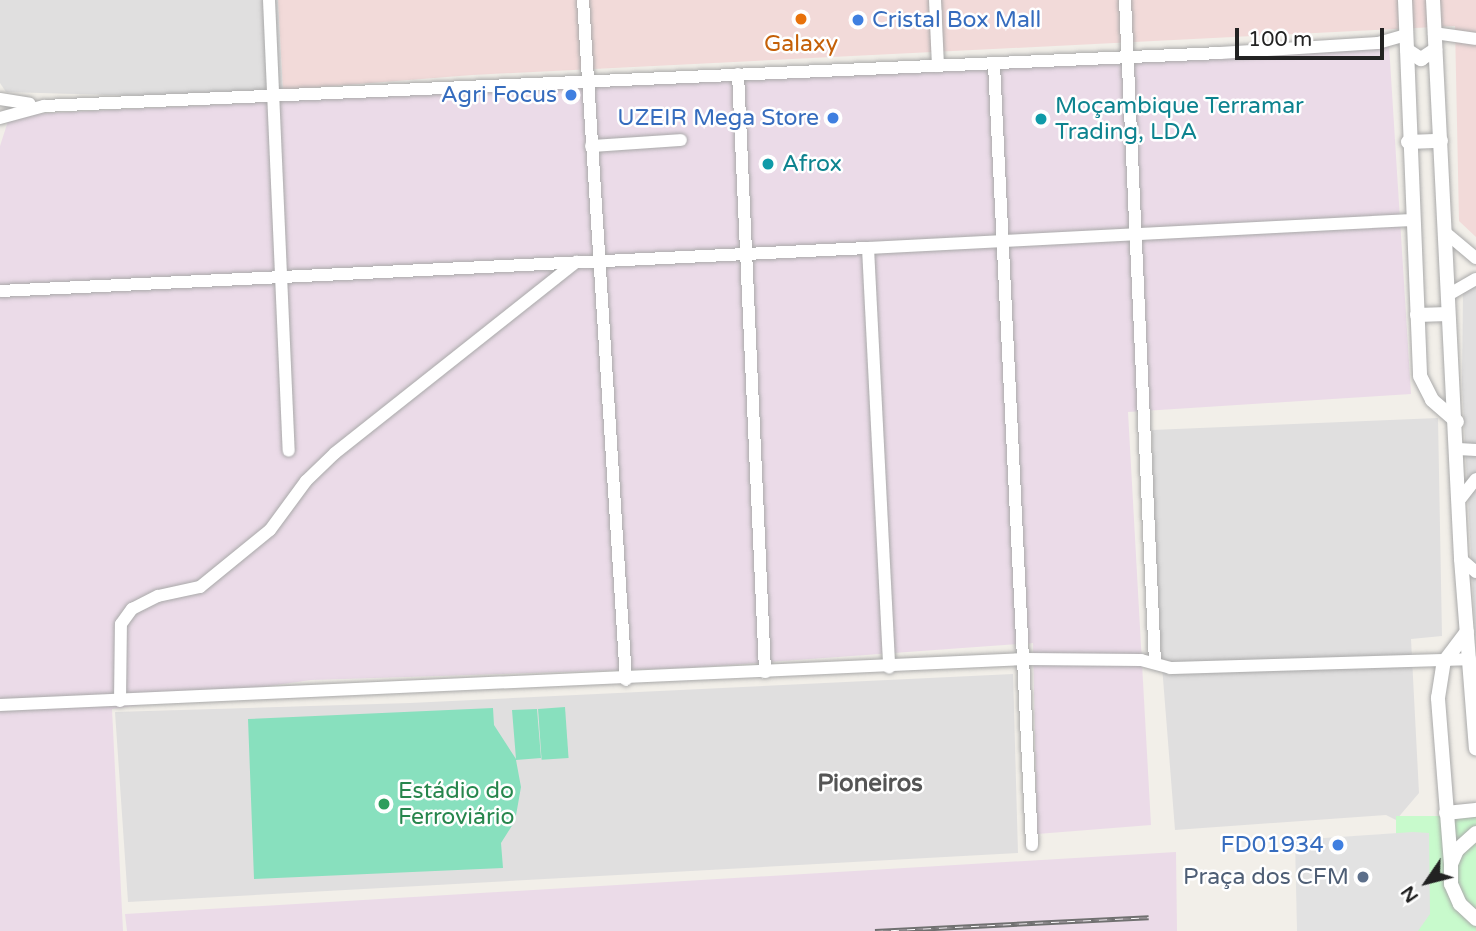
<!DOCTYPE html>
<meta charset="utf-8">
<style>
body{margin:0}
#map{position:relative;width:1476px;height:931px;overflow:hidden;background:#f2efe9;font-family:"Varela Round",sans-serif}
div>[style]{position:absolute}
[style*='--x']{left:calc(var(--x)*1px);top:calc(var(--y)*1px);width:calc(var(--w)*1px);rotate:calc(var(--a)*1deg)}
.residential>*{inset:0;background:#e0dfdf}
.commercial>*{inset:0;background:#f2dad9}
.industrial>*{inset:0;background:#ebdbe8}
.park>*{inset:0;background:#c8facc;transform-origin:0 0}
.pitch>*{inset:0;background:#88e0be;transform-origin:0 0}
.parking>*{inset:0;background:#e2e2e2}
.roads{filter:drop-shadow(0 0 2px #a9a9a9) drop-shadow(0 0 2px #a9a9a9)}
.minor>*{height:12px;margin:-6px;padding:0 6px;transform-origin:6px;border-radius:6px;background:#fff}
.tertiary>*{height:14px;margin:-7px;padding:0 7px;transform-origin:7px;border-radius:7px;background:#fff}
.rail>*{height:5px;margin-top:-2.5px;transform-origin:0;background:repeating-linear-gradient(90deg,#fff 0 8px,#707070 0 16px);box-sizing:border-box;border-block:2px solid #707070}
.dots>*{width:19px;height:19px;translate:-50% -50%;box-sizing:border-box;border:4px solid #fff;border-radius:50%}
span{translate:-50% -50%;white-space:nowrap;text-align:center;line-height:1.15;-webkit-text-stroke:5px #fff;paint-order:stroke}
.shop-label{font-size:23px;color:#366cbe}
.left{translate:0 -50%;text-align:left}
.right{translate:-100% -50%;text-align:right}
.food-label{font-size:23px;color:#c56008}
.culture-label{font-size:23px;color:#0d838f}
.leisure-label{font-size:23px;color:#27864d}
.service-label{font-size:23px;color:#4e5e75}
.neighbourhood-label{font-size:24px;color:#555;font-weight:700}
.north{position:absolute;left:1392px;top:847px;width:70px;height:70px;-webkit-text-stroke:5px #fff;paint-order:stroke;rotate:235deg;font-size:19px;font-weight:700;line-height:28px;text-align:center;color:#222}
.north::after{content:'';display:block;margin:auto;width:24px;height:32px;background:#222;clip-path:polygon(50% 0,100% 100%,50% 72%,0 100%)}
.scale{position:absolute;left:1235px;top:28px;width:149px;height:32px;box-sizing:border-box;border:4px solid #222;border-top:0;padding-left:9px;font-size:21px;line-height:24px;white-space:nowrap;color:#222;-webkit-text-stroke:5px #fff;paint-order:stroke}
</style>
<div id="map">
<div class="residential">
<i style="clip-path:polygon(0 0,278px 0,283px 90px,144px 96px,6px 92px,0 83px)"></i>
<i style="clip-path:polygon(1476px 286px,1476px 649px,1462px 384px,1463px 293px)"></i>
<i style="clip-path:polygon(1438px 418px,1442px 636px,1411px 639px,1419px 793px,1396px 820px,1386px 815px,1175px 830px,1154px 565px,1152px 430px)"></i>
<i style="clip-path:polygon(1013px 674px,1018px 853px,128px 902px,115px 712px,410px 703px)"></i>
</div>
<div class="commercial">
<i style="clip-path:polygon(278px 0,1476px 0,1476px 237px,1459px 221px,1455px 26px,472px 75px,283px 90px)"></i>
</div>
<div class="industrial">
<i style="clip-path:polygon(1389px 45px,1411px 394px,1128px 412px,1151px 825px,1037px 834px,1033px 643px,687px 668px,311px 680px,112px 709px,123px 931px,0 931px,0 146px,10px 115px)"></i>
<i style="clip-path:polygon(1176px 852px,1177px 931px,127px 931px,125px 914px)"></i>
</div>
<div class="park">
<i style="left:1476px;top:816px;width:115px;height:80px;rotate:90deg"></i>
</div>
<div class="pitch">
<i style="left:565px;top:707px;width:51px;height:27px;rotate:86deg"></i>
<i style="clip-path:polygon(493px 708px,494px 725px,516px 759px,512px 710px,537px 709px,541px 758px,516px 760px,521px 787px,515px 821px,501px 843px,503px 868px,254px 879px,248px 719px)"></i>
</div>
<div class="parking">
<i style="clip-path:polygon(1413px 832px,1429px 833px,1430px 914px,1418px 931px,1297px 931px,1295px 840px)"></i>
</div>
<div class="roads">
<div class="minor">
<i style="--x:269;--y:0;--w:451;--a:87.5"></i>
<i style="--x:583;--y:0;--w:681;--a:86.38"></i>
<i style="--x:935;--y:0;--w:66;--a:87.4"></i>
<i style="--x:1125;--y:0;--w:664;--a:87.41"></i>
<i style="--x:1434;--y:33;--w:42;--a:8.1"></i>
<i style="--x:994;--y:64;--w:782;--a:87.21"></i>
<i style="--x:738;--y:74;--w:599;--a:87.41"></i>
<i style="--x:0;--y:99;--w:30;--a:9"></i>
<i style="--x:0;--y:118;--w:46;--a:-15.3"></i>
<i style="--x:44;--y:106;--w:1177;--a:-2.58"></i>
<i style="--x:1220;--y:53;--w:158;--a:-3.6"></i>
<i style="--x:1378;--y:43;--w:29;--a:-16"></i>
<i style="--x:591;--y:146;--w:90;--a:-3.8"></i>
<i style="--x:1446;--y:233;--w:39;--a:40"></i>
<i style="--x:868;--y:248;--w:545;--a:-2.95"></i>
<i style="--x:0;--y:291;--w:869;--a:-2.84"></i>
<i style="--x:868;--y:248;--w:420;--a:87.1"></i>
<i style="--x:1448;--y:295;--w:32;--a:-30"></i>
<i style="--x:1458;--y:449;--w:18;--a:3"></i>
<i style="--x:1461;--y:498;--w:24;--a:-52"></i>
<i style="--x:1461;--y:559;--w:20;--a:41"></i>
<i style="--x:120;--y:701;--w:77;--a:-89.3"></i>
<i style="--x:121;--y:624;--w:19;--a:-54"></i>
<i style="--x:132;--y:609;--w:29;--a:-27"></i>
<i style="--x:158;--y:596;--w:43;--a:-12.1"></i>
<i style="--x:200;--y:587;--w:90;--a:-39.2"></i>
<i style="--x:270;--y:530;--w:61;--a:-53.7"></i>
<i style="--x:306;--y:481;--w:40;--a:-44"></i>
<i style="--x:335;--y:453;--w:308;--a:-38.4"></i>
<i style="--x:0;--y:705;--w:1027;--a:-2.57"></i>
<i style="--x:1026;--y:659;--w:115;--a:0.5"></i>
<i style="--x:1141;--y:660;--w:30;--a:15"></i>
<i style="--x:1170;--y:668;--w:300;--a:-1.7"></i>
</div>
<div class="tertiary">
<i style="--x:1405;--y:0;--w:376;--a:87.7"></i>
<i style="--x:1420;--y:376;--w:27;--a:63"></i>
<i style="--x:1432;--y:400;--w:33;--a:41"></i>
<i style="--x:1433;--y:0;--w:560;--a:87.13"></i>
<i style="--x:1461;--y:559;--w:190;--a:85.5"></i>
<i style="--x:1407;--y:50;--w:17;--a:33"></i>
<i style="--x:1421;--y:59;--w:17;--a:-33"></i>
<i style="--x:1408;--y:142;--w:33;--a:-2"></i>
<i style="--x:1417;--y:315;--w:31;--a:-2"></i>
<i style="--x:1446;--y:813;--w:30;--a:-6"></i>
<i style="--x:1476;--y:833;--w:25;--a:138"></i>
<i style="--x:1457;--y:850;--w:15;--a:113"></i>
<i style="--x:1451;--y:864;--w:20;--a:90"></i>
<i style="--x:1451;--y:884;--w:22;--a:66"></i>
<i style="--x:1460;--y:904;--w:22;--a:43"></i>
<i style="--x:1451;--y:864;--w:167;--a:-94.5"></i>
<i style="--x:1438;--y:698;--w:36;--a:-81"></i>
<i style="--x:1444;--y:662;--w:38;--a:-53"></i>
</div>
</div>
<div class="rail">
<i style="--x:875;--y:931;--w:274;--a:-2.9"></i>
</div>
<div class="dots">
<i style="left:801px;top:19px;background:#e8710a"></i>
<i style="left:858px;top:20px;background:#3f7fe0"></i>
<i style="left:571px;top:95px;background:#3f7fe0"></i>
<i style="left:833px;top:118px;background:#3f7fe0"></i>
<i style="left:1041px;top:119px;background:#0f9aa8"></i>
<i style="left:768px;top:164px;background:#0f9aa8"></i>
<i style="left:384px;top:804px;background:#2e9e5b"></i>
<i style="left:1338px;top:845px;background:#3f7fe0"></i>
<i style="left:1363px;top:877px;background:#5c6f8a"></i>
</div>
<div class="shop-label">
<span class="left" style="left:872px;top:20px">Cristal Box Mall</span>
<span class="right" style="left:557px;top:95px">Agri Focus</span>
<span class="right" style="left:819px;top:118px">UZEIR Mega Store</span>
<span class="right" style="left:1324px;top:845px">FD01934</span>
</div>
<div class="food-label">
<span style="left:801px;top:44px">Galaxy</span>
</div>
<div class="culture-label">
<span class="left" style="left:1055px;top:119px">Moçambique Terramar<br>Trading, LDA</span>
<span class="left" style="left:782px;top:164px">Afrox</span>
</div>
<div class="leisure-label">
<span class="left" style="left:398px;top:804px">Estádio do<br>Ferroviário</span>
</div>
<div class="service-label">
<span class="right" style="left:1349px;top:877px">Praça dos CFM</span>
</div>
<div class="neighbourhood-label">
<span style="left:870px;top:784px">Pioneiros</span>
</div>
<div class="north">N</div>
<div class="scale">100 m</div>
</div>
